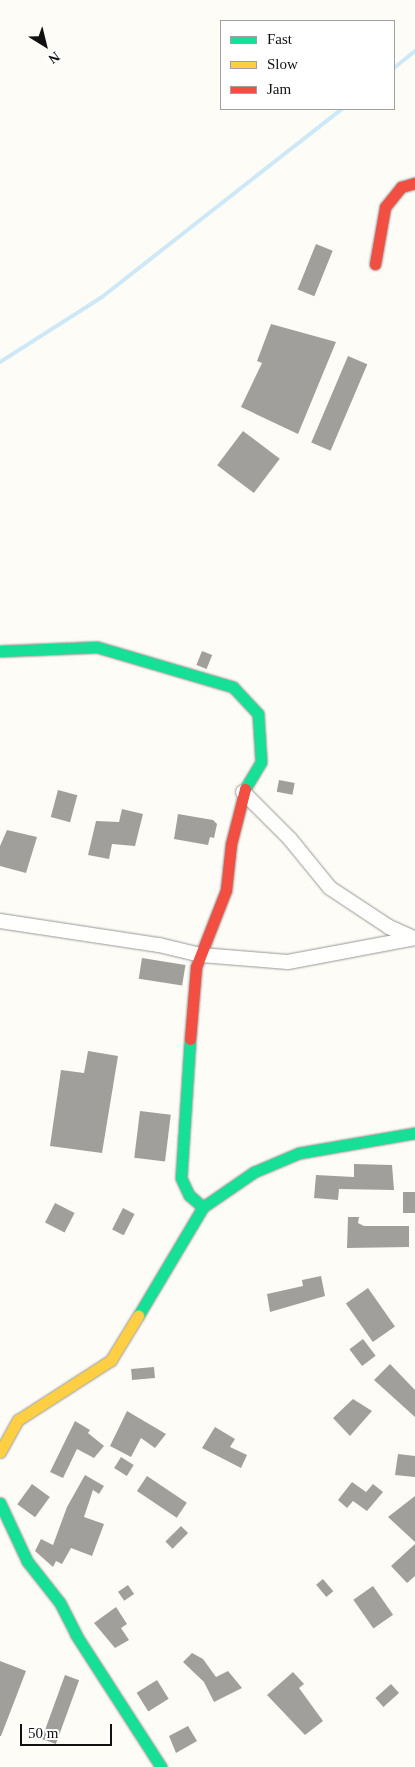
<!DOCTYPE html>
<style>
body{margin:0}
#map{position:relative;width:415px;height:1767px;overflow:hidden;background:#fdfcf7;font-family:"Times New Roman",serif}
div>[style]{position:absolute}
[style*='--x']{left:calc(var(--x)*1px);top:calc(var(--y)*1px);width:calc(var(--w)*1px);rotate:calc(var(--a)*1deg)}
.stream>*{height:4px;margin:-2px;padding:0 2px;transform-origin:2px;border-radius:2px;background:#cde8f7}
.building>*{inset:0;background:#a19f9c;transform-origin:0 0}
.roads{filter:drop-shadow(0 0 1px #979795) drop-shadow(0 0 1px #979795)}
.street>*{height:14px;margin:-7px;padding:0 7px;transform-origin:7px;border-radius:7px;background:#fffffe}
.fast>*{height:11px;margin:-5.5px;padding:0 5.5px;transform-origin:5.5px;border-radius:5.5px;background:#16e098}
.slow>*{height:11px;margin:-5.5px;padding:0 5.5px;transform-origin:5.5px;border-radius:5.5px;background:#ffcf43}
.jam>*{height:11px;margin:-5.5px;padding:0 5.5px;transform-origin:5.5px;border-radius:5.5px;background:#f24e42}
span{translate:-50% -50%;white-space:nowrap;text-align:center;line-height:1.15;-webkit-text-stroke:5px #fff;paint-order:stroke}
.legend{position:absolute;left:220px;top:20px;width:175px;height:90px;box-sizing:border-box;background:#fff;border:1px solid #a0a0a0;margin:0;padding:6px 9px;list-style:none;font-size:15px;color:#111}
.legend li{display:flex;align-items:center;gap:10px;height:25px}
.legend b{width:25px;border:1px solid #a0a0a0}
.north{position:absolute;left:20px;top:20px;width:50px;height:50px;-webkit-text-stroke:4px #fff;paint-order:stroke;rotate:144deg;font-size:14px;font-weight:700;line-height:20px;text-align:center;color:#111}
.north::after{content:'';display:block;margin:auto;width:18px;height:22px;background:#111;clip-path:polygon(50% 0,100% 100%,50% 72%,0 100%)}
.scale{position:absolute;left:20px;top:1724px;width:92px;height:22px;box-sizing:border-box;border:2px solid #111;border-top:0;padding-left:6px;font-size:15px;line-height:18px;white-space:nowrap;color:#111;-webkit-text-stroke:4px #fff;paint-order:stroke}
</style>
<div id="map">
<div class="stream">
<i style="--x:394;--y:68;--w:27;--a:-39"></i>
<i style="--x:0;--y:362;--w:121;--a:-32.5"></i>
<i style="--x:102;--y:297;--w:305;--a:-38.1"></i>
</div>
<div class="building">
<i style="left:316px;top:244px;width:18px;height:49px;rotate:22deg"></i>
<i style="clip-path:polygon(271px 324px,336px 342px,298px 434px,241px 407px,262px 363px,257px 361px)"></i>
<i style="left:348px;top:356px;width:21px;height:94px;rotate:23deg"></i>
<i style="left:243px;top:431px;width:46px;height:43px;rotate:37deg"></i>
<i style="left:202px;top:651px;width:11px;height:15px;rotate:22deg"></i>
<i style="left:279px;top:780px;width:16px;height:12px;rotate:11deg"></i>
<i style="left:58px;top:790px;width:20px;height:28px;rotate:15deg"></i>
<i style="clip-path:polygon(122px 809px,143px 814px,135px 846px,112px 844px,109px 859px,88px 855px,96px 821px,119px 822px)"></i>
<i style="clip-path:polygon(178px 814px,213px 820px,217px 824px,214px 838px,210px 837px,208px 845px,174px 839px)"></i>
<i style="clip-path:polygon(7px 830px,37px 837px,26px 873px,0 866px,0 846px)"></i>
<i style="left:142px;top:958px;width:44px;height:21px;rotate:9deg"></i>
<i style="clip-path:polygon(88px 1051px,118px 1056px,102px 1153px,50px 1146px,61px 1070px,84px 1073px)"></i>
<i style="left:140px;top:1111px;width:31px;height:47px;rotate:7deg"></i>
<i style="clip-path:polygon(354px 1164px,392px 1165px,394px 1190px,339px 1189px,338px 1200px,314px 1198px,316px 1175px,354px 1177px)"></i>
<i style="left:403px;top:1192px;width:12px;height:21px"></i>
<i style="left:55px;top:1203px;width:22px;height:22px;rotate:27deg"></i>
<i style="left:123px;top:1208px;width:13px;height:24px;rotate:27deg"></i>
<i style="clip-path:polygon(348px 1217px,359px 1217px,358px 1223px,364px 1226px,409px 1226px,409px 1247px,347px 1248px)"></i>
<i style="clip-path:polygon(321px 1276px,325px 1296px,270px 1312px,267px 1294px,303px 1286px,302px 1280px)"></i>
<i style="left:368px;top:1288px;width:47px;height:27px;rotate:55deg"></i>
<i style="left:363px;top:1339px;width:21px;height:17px;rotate:53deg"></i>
<i style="clip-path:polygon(390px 1364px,415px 1390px,415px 1417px,374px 1380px)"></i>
<i style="left:154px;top:1367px;width:11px;height:23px;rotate:85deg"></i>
<i style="clip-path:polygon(353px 1399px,372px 1411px,350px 1436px,333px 1418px)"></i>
<i style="clip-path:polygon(127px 1411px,166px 1434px,155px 1448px,141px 1438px,131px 1457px,110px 1446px)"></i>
<i style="clip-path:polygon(75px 1421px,90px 1430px,88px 1433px,104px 1446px,94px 1458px,77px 1449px,63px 1478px,50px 1472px)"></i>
<i style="clip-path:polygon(215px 1427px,235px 1439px,230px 1447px,247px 1455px,241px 1468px,202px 1448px)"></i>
<i style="clip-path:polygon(398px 1454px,415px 1456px,415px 1477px,395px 1475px)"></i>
<i style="left:121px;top:1457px;width:15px;height:13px;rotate:32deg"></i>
<i style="clip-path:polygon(85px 1475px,104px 1486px,99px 1494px,93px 1490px,84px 1517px,104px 1524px,92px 1556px,71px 1548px,62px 1564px,56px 1561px,53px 1567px,35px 1551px,41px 1539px,53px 1545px,67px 1507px)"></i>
<i style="left:147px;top:1476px;width:48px;height:18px;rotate:34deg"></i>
<i style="clip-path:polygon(352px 1482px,366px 1492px,373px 1484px,383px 1492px,367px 1511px,353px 1501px,347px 1508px,338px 1500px)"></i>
<i style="left:32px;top:1484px;width:22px;height:25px;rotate:36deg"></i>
<i style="clip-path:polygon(415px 1496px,415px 1542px,388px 1517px)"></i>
<i style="left:181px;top:1526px;width:10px;height:22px;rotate:45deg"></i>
<i style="clip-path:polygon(415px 1544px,415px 1576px,407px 1583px,391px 1566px)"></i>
<i style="left:323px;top:1579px;width:16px;height:9px;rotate:50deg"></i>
<i style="left:128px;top:1585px;width:11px;height:12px;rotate:56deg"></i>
<i style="left:373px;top:1586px;width:35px;height:24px;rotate:55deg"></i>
<i style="clip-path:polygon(116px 1607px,127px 1624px,121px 1628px,129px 1640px,115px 1648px,94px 1623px)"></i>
<i style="clip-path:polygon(192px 1653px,203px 1659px,216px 1677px,228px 1671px,242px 1688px,214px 1702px,204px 1682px,183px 1662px)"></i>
<i style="clip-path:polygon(0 1661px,26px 1671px,1px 1736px,0 1736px)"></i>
<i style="clip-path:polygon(293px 1672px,304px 1684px,299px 1688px,323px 1721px,305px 1735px,267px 1695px)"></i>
<i style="left:65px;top:1675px;width:15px;height:68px;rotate:20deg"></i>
<i style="left:157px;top:1680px;width:22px;height:24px;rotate:58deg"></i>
<i style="left:391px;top:1684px;width:12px;height:21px;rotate:48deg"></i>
<i style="clip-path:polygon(188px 1726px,197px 1741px,176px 1753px,169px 1736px)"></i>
</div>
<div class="roads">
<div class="street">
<i style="--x:243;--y:792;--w:66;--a:45"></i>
<i style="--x:290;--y:839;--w:63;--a:50.8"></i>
<i style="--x:330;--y:888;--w:71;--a:33.5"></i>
<i style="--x:389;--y:927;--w:27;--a:24"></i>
<i style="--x:0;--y:921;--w:161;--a:8.6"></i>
<i style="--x:159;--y:945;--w:43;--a:13.4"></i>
<i style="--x:201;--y:955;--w:87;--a:4.6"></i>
<i style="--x:288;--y:962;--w:129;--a:-10.7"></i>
</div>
<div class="fast">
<i style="--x:0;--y:651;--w:97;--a:-2.4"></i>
<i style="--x:97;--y:647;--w:142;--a:16.4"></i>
<i style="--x:233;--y:687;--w:37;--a:47"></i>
<i style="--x:258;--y:714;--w:48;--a:86.4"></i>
<i style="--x:261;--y:762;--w:31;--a:121"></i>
<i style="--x:190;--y:1039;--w:139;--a:93.7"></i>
<i style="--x:181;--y:1178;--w:19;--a:65"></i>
<i style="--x:189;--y:1195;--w:18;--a:41"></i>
<i style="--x:138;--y:1316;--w:127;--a:-59.2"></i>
<i style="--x:203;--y:1207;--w:62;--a:-34.5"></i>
<i style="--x:254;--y:1172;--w:49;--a:-22.9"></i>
<i style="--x:299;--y:1153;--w:118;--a:-9.8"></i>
<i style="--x:0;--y:1503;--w:64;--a:65"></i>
<i style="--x:27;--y:1561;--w:53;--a:51.8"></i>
<i style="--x:60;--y:1603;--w:36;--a:63"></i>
<i style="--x:76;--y:1635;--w:157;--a:57.2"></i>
</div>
<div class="slow">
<i style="--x:0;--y:1452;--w:37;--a:-61"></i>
<i style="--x:18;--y:1420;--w:111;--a:-32.8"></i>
<i style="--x:111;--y:1360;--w:52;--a:-58.5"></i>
</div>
<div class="jam">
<i style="--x:375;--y:264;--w:58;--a:-80"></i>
<i style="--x:385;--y:207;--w:26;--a:-51"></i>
<i style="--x:401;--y:187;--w:15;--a:-16"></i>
<i style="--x:190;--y:1039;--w:72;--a:-85.2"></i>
<i style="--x:196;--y:967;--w:83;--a:-68.7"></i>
<i style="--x:226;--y:890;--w:46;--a:-83.8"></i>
<i style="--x:231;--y:844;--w:57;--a:-75.7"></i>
</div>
</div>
<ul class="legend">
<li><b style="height:6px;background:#16e098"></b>Fast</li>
<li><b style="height:6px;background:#ffcf43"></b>Slow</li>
<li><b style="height:6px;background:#f24e42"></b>Jam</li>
</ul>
<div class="north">N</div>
<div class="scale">50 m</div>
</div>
